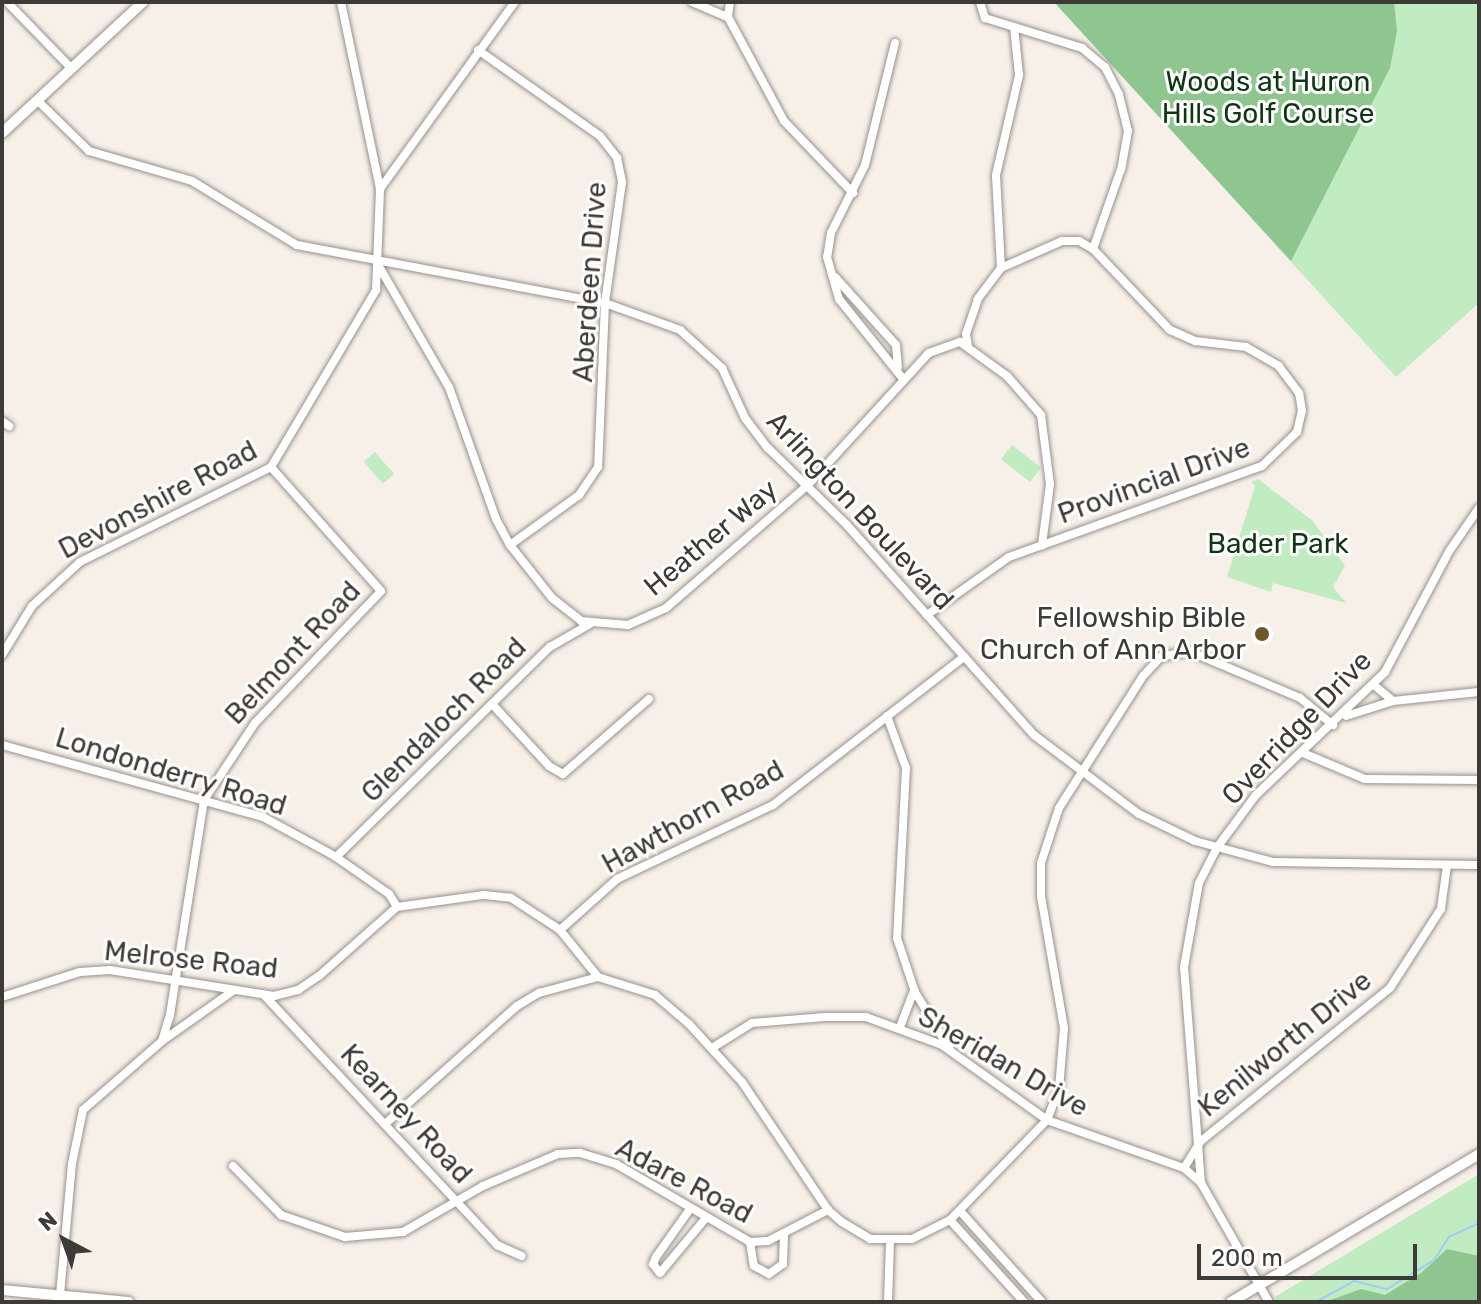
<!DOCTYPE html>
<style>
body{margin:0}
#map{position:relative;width:1481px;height:1304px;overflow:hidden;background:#f7f0e9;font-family:Rubik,sans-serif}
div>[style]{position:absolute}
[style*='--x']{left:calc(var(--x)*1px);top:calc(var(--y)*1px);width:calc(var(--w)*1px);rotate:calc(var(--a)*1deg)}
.green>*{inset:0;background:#c1ebc0;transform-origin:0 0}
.forest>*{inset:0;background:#8fc68f}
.stream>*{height:2px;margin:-1px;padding:0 1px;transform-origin:1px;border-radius:1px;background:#a0ccf7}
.roads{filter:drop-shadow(0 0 2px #97918b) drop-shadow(0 0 2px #97918b)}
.minor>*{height:8px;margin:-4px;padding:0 4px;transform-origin:4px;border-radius:4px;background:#fff}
.major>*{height:10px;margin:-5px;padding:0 5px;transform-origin:5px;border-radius:5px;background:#fff}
.dots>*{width:22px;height:22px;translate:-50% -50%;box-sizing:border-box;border:4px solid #fff;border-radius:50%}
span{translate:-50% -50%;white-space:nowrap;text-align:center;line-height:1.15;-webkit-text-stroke:6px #fff;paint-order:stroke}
.park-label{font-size:28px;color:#0f3612}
.street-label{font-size:28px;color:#3d3b38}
.poi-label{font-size:28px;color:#3d3b38}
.right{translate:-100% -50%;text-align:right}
.frame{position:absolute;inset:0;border:4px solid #3d3b38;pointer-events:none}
.north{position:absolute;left:24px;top:1200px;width:80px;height:80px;-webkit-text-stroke:6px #fff;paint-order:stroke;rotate:319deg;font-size:22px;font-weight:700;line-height:32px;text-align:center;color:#3d3b38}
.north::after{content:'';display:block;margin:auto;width:28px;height:36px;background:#3d3b38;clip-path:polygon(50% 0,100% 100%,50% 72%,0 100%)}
.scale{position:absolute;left:1197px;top:1244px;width:220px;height:36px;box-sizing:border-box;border:4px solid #3d3b38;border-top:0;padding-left:10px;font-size:24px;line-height:28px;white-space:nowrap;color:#3d3b38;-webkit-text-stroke:6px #fff;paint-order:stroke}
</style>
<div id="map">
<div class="green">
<i style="clip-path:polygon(1054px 2px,1479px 2px,1479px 303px,1396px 377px)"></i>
<i style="left:1012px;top:445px;width:37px;height:18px;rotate:38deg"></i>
<i style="left:375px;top:452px;width:29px;height:15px;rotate:49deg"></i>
<i style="clip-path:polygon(1258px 479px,1313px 521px,1345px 566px,1333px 587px,1346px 603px,1273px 583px,1271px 592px,1227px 577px,1255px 486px,1251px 482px)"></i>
<i style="clip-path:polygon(1479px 1174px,1479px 1302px,1278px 1302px,1275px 1297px)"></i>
</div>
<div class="forest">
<i style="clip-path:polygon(1054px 2px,1394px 2px,1397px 31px,1390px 68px,1291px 261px)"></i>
<i style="clip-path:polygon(1447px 1249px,1479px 1256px,1479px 1302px,1325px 1302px,1361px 1289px,1385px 1295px,1421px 1273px)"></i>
</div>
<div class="stream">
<i style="--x:1316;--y:1302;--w:43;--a:-28.9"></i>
<i style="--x:1354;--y:1281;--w:34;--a:14"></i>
<i style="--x:1387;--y:1289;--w:55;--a:-31.7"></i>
<i style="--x:1434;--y:1260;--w:27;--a:-57"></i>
<i style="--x:1449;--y:1237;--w:33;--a:-25"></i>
</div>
<div class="roads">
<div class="minor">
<i style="--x:7;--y:2;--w:92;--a:45.9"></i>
<i style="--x:341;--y:2;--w:191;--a:78.2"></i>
<i style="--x:692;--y:2;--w:39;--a:23"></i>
<i style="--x:730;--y:2;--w:15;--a:98"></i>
<i style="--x:728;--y:17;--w:118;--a:61.7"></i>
<i style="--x:784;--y:121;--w:100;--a:46.2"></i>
<i style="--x:980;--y:2;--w:17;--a:73"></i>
<i style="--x:985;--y:18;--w:102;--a:17.2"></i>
<i style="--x:1082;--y:48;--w:30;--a:40"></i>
<i style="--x:1105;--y:67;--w:31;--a:63"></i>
<i style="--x:1119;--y:95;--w:37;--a:76"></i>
<i style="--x:1128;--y:131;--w:39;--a:100"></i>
<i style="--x:1121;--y:169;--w:85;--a:109.3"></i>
<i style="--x:895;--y:43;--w:126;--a:103.8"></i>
<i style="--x:865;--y:165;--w:76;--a:116.6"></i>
<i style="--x:831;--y:233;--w:24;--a:99"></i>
<i style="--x:827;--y:257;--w:44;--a:74.1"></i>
<i style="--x:839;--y:299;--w:102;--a:51.3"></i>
<i style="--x:478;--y:50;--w:149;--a:35.2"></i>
<i style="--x:600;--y:136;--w:28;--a:52"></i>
<i style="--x:617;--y:158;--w:25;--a:78"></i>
<i style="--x:622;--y:182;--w:122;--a:98"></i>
<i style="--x:605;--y:303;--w:164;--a:92.4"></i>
<i style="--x:598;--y:467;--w:34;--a:124"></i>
<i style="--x:579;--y:495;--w:85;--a:144.1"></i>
<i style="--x:37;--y:100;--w:73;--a:44.4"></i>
<i style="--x:89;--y:151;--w:107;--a:16.2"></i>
<i style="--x:192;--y:181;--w:123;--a:31.4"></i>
<i style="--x:297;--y:245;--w:313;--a:10.7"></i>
<i style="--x:605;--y:303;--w:80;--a:19.8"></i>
<i style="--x:680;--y:330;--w:57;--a:42.1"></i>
<i style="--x:722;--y:368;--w:55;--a:65.3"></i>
<i style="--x:745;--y:418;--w:38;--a:53"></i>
<i style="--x:768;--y:448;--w:109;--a:44.3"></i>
<i style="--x:846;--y:524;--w:283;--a:48.3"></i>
<i style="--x:1034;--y:735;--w:131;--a:37"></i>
<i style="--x:1139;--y:814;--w:62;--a:25.7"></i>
<i style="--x:1195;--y:841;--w:81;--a:15.1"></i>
<i style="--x:1273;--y:862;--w:206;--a:0.8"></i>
<i style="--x:377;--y:263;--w:143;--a:59.9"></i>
<i style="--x:449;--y:387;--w:140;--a:70.4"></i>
<i style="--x:496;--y:519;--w:30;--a:62"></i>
<i style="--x:510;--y:545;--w:68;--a:51.6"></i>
<i style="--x:552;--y:598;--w:37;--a:38"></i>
<i style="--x:581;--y:621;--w:47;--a:4.9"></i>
<i style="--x:628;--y:625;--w:42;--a:-24.1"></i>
<i style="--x:666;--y:608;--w:186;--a:-40.9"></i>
<i style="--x:807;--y:486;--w:180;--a:-47.5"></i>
<i style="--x:929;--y:353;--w:33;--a:-20"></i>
<i style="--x:960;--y:342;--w:58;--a:35.9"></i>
<i style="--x:1007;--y:376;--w:52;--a:48.9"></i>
<i style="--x:1041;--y:415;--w:70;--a:82.6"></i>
<i style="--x:1050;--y:484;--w:62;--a:97.5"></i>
<i style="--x:1001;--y:268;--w:93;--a:-93.1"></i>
<i style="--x:996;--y:175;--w:103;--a:-77"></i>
<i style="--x:1019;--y:75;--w:48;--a:-95.9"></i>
<i style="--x:835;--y:277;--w:91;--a:48.1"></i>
<i style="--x:896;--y:345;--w:22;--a:85"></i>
<i style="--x:2;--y:421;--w:9;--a:36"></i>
<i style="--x:927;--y:615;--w:100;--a:-35.3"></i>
<i style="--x:1009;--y:557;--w:269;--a:-19.8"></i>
<i style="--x:1262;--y:466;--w:49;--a:-44.2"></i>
<i style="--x:1297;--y:432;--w:22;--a:-77"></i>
<i style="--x:1302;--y:411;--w:18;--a:-99"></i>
<i style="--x:1299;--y:393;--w:34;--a:-127"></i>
<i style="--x:1279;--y:366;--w:38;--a:-150"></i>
<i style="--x:1246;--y:347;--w:51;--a:-173.3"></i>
<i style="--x:1195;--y:341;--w:27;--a:-156"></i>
<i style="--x:1170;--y:330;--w:112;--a:-133.5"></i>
<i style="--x:1093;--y:249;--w:16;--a:-150"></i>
<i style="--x:1079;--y:241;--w:17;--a:180"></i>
<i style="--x:1062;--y:241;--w:67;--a:156.1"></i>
<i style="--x:1001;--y:268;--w:39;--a:127"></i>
<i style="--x:978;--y:299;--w:37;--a:109"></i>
<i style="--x:966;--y:334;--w:13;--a:81"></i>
<i style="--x:2;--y:655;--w:57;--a:-58.5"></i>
<i style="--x:32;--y:606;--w:65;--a:-42.5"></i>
<i style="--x:80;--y:562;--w:213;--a:-26.4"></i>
<i style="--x:271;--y:467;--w:206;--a:-59.3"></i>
<i style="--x:376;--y:290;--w:101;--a:-87.7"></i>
<i style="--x:380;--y:189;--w:231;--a:-54.2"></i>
<i style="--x:1374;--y:685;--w:25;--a:40"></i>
<i style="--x:492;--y:704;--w:84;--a:47.4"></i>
<i style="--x:549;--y:766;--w:16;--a:30"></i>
<i style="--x:563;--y:774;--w:114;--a:-41.1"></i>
<i style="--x:887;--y:716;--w:55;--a:69.9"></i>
<i style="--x:906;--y:768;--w:170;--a:93"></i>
<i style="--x:897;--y:938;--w:57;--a:71.6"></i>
<i style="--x:915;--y:992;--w:68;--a:58.9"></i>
<i style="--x:1346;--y:716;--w:49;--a:-17.7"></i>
<i style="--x:1393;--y:701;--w:86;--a:-6"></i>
<i style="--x:2;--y:745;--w:271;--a:15.4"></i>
<i style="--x:263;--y:817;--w:83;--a:28.7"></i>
<i style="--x:336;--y:857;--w:65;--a:34.9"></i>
<i style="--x:389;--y:894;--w:15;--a:58"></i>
<i style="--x:1303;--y:753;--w:67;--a:22.8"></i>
<i style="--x:1365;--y:779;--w:114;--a:0.5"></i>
<i style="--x:336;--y:857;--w:300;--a:-44.5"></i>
<i style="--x:550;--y:647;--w:46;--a:-29.9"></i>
<i style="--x:560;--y:930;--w:76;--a:-41.8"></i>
<i style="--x:617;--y:879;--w:173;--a:-25.4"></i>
<i style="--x:773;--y:805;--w:242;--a:-37.8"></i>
<i style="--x:264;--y:995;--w:342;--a:47"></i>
<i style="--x:497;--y:1245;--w:27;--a:24"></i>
<i style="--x:2;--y:997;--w:82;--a:-17.8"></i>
<i style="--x:80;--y:972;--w:30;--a:-4"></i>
<i style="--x:110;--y:970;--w:166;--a:9"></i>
<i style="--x:274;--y:996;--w:25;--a:-14"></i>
<i style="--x:298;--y:990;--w:25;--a:-34"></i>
<i style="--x:319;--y:976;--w:104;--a:-41.5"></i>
<i style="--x:397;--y:907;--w:88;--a:-7.9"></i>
<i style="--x:484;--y:895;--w:27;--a:6"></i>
<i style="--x:511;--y:898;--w:59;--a:33.1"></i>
<i style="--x:560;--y:930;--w:60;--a:51"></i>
<i style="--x:598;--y:977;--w:60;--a:17.5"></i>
<i style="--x:655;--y:995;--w:45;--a:40.5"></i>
<i style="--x:689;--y:1024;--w:79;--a:47.6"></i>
<i style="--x:742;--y:1082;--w:154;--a:56.1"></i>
<i style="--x:828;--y:1210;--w:18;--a:41"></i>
<i style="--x:842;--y:1222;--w:33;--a:31"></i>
<i style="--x:870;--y:1239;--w:42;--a:0"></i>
<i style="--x:912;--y:1239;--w:42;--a:-26.6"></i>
<i style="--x:950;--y:1220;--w:139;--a:-45.9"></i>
<i style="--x:1047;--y:1120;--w:33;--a:-69"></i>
<i style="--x:1059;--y:1089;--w:61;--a:-85.3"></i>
<i style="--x:1064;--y:1028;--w:134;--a:-99.9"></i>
<i style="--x:1041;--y:896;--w:33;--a:-90"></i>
<i style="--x:1041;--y:863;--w:58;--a:-71.9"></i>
<i style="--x:1059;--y:808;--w:156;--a:-57.5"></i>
<i style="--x:1143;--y:676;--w:26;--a:-47"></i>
<i style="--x:1161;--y:657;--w:29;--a:-12"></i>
<i style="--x:1189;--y:651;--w:121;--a:22.9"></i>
<i style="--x:1300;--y:698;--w:43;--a:39.3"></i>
<i style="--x:900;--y:1027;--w:40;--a:-69"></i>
<i style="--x:162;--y:1041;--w:27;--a:-73"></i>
<i style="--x:170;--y:1015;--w:218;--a:-81"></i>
<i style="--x:204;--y:800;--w:92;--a:-56.5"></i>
<i style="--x:255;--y:723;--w:182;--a:-46.3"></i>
<i style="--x:381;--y:591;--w:166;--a:-131.6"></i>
<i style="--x:712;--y:1048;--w:47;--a:-32"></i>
<i style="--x:752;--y:1023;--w:73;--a:-4.7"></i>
<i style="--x:825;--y:1017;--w:41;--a:0"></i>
<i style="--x:866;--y:1017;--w:81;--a:20.2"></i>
<i style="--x:942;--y:1045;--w:129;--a:35.5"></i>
<i style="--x:1047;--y:1120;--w:145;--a:19.3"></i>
<i style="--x:1184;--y:1168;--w:23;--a:41"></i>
<i style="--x:1201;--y:1183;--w:137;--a:60.3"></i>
<i style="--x:385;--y:1124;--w:177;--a:-41.8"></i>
<i style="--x:517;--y:1006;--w:26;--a:-31"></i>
<i style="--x:539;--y:993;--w:61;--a:-15.2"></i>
<i style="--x:233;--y:1166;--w:69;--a:45.6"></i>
<i style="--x:281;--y:1215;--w:68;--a:19"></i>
<i style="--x:345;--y:1237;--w:58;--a:-4.9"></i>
<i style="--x:403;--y:1232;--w:92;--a:-29.9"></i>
<i style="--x:483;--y:1186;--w:82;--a:-23.1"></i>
<i style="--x:558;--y:1154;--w:22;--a:-3"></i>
<i style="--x:580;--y:1153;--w:38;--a:17"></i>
<i style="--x:616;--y:1164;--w:155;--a:30.2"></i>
<i style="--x:750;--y:1242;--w:18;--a:-3"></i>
<i style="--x:768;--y:1241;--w:68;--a:-27.3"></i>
<i style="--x:1184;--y:1168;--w:32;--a:-58"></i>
<i style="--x:1201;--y:1141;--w:243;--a:-39"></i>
<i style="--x:1390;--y:988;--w:94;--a:-57.2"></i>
<i style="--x:1441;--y:909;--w:44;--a:-82.2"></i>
<i style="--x:1201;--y:1183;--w:217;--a:-94.5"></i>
<i style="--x:1184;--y:967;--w:85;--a:-79.9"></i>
<i style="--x:1199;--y:883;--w:38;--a:-63"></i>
<i style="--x:1216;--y:849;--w:67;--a:-53.5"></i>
<i style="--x:1256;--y:795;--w:178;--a:-43.6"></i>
<i style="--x:1385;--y:672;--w:138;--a:-62"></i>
<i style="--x:1450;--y:550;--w:51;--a:-55.4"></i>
<i style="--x:690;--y:1209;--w:59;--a:125.3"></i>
<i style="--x:656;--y:1257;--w:8;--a:113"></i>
<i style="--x:653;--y:1264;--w:11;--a:52"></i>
<i style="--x:660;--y:1273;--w:70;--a:-50.2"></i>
<i style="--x:960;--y:1211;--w:122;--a:48"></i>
<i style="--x:950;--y:1220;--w:110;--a:47.9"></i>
<i style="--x:750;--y:1242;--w:24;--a:81"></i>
<i style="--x:754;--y:1266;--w:17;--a:28"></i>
<i style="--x:769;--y:1274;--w:17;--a:-36"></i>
<i style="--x:783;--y:1264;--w:31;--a:-88"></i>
<i style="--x:60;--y:1295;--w:132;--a:-84.8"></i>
<i style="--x:72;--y:1164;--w:55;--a:-78.5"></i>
<i style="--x:83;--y:1110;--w:105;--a:-41.1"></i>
<i style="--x:162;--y:1041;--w:87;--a:-35.2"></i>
<i style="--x:888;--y:1302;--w:60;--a:-88.1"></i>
</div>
<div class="major">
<i style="--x:2;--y:133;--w:192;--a:-42.9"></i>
<i style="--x:2;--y:1290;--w:127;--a:5.4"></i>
<i style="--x:1231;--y:1302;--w:289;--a:-30.8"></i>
</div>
</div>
<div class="dots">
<i style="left:1262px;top:634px;background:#6c5827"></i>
</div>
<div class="park-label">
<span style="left:1268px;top:98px">Woods at Huron<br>Hills Golf Course</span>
<span style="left:1278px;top:544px">Bader Park</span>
</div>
<div class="street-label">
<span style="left:590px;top:282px;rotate:-86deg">Aberdeen Drive</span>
<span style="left:1154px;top:481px;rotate:-20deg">Provincial Drive</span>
<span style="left:158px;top:500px;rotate:-28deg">Devonshire Road</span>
<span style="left:860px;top:511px;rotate:47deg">Arlington Boulevard</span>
<span style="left:711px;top:538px;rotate:-40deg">Heather Way</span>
<span style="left:293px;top:653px;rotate:-47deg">Belmont Road</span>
<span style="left:444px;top:720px;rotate:-45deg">Glendaloch Road</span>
<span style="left:1297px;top:728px;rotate:-46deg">Overridge Drive</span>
<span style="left:171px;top:772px;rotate:17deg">Londonderry Road</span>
<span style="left:693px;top:817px;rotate:-29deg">Hawthorn Road</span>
<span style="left:191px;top:960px;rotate:6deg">Melrose Road</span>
<span style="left:1285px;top:1044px;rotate:-39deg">Kenilworth Drive</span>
<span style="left:1003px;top:1062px;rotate:30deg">Sheridan Drive</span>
<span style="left:406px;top:1114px;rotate:47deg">Kearney Road</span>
<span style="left:684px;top:1181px;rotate:28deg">Adare Road</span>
</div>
<div class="poi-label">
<span class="right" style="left:1246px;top:634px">Fellowship Bible<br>Church of Ann Arbor</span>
</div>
<div class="frame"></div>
<div class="north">N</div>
<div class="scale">200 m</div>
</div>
